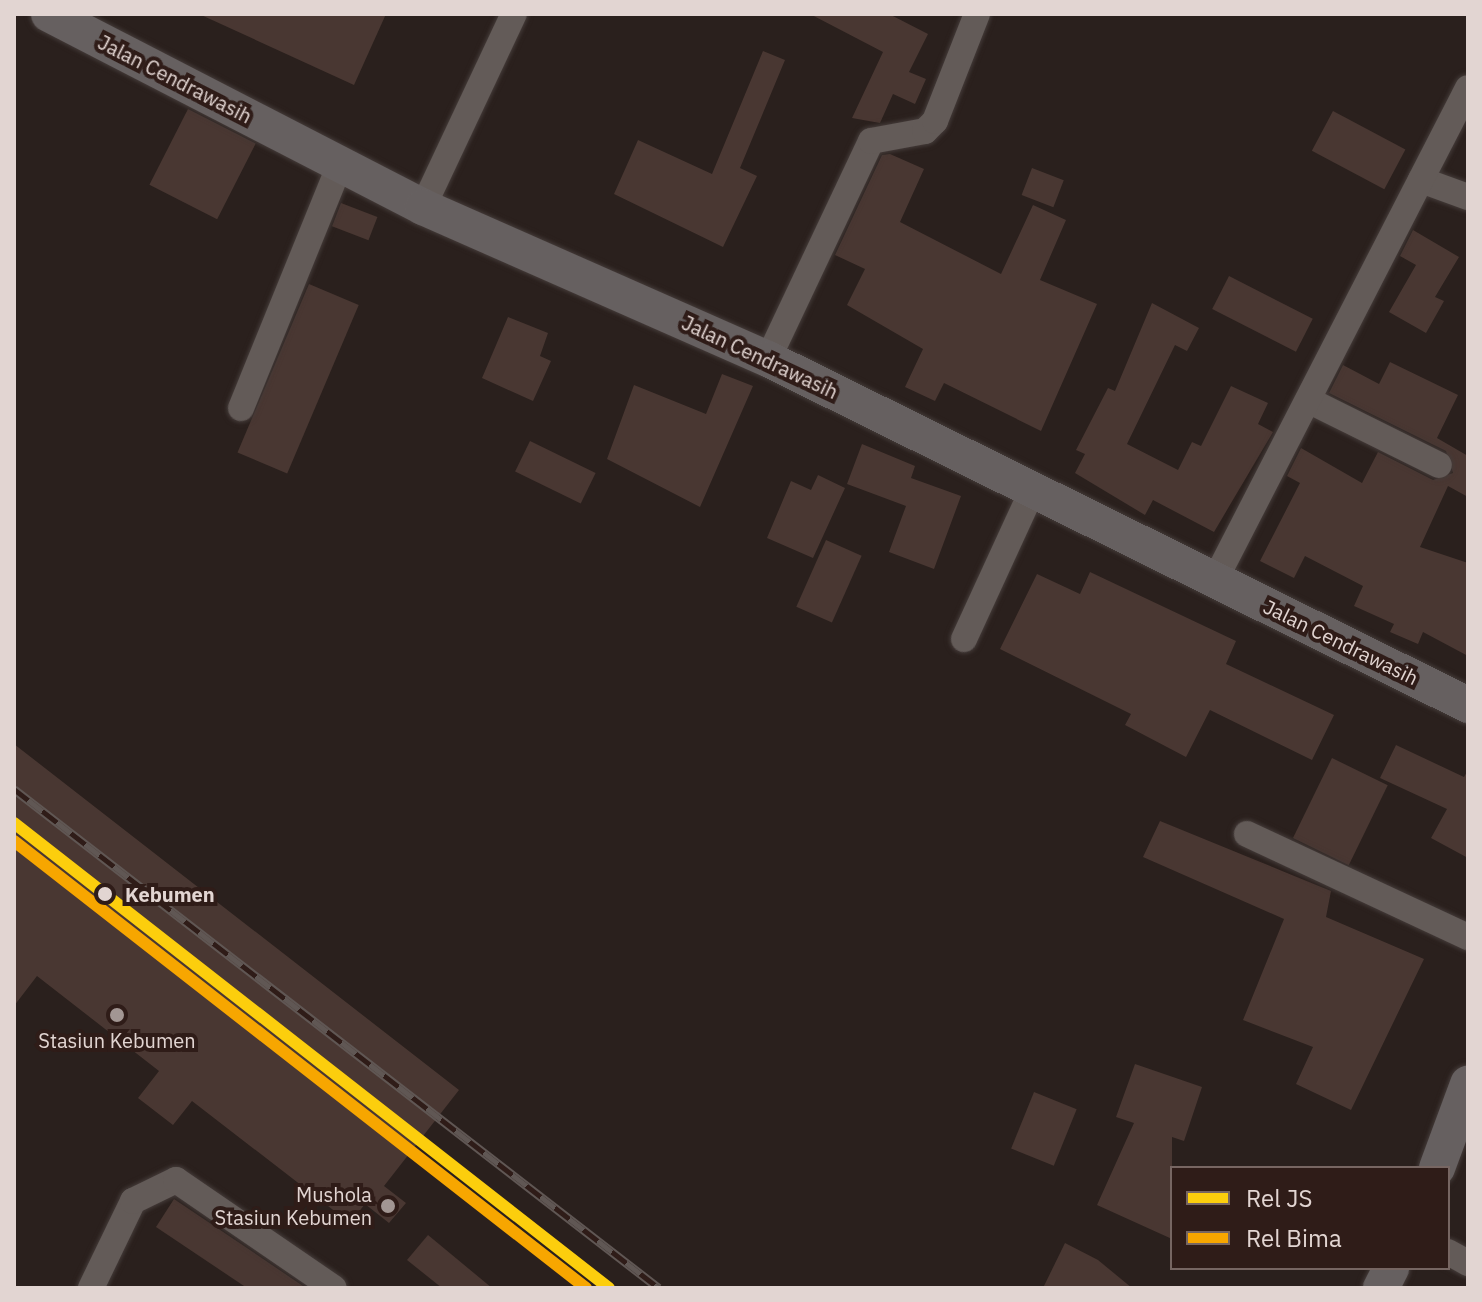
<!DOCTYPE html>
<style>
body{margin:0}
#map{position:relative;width:1482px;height:1302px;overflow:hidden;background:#2a201d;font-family:"IBM Plex Sans",sans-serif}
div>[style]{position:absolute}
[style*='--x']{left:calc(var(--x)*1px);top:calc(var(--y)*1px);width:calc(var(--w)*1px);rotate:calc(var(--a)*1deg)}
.building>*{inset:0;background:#493732;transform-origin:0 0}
.roads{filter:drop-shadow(0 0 2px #443b39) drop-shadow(0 0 2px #443b39)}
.street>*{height:26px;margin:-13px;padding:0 13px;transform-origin:13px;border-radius:13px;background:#635b58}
.secondary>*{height:36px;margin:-18px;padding:0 18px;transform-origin:18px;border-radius:18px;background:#666060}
.rail>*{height:9px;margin-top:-4.5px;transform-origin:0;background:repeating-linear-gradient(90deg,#2f1c18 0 18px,#605754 0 36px);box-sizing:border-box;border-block:2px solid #605754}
.rail-1>*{height:12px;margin:-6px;padding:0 6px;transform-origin:6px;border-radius:6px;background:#fcce0d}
.rail-2>*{height:12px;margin:-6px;padding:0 6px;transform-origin:6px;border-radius:6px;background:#f7a600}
.dots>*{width:22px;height:22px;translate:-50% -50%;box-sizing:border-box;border:4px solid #2f1c18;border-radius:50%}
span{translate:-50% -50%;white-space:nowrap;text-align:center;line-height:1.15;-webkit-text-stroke:8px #2f1c18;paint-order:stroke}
.street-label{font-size:20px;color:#e2d5d2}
.stop-label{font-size:20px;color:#e2d5d2;font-weight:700}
.left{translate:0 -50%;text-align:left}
.poi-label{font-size:20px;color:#e2d5d2}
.right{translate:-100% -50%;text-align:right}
.frame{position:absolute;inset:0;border:16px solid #e2d5d2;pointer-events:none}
.legend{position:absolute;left:1170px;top:1166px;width:280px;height:104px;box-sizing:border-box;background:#2f1c18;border:2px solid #776662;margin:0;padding:10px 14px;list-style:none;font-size:24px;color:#e2d5d2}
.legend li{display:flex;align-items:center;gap:16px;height:40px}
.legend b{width:40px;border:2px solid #776662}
</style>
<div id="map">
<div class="building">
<i style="clip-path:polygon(199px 14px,386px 14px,354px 85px)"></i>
<i style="clip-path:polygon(810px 14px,889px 14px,928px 34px,909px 72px,926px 79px,915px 104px,893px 94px,880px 123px,852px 118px,883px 52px)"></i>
<i style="clip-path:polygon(763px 51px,785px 60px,740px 168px,757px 176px,723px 247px,614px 194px,638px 140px,712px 174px)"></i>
<i style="left:188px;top:109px;width:76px;height:85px;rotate:27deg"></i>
<i style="left:1333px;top:111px;width:82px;height:45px;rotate:28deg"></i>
<i style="clip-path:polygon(890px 154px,924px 169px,900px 222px,1001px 274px,1033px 205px,1066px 220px,1040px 280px,1097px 304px,1041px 431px,944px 383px,935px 401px,905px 387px,923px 349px,847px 305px,865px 269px,835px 255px,882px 155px)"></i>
<i style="left:1032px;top:168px;width:34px;height:29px;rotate:21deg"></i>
<i style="left:341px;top:203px;width:39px;height:25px;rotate:21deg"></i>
<i style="clip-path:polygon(1413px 230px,1459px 257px,1435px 297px,1444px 301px,1426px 333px,1389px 312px,1416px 265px,1400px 256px)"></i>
<i style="left:1229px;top:276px;width:94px;height:37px;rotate:27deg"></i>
<i style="left:309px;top:284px;width:54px;height:183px;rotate:23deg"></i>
<i style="clip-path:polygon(1152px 303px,1199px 328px,1187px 351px,1175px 345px,1127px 444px,1178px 470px,1192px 442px,1201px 446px,1231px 386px,1268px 403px,1258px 424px,1273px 432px,1214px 532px,1153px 500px,1145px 515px,1075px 473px,1085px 454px,1076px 450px,1108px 388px,1115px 391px)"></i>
<i style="clip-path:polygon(508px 317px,548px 333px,540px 356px,551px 361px,533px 401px,482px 378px)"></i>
<i style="clip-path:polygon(1390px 362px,1458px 395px,1437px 438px,1468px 456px,1468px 497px,1448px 486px,1420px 547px,1468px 563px,1468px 656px,1423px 632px,1418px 644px,1390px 632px,1394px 624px,1354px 606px,1363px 586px,1305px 556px,1294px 578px,1260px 561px,1300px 483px,1287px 476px,1301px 448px,1362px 483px,1378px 452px,1433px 480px,1453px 473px,1446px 451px,1329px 393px,1343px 365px,1379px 384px)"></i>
<i style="clip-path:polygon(722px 374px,753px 386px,700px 507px,607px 459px,634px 385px,706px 414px)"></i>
<i style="left:530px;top:441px;width:73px;height:34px;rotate:26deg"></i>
<i style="clip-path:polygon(862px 444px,915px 466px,911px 478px,961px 496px,934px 569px,889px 552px,906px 506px,847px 484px)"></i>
<i style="clip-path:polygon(818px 475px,845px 488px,813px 558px,767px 538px,791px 481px,811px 490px)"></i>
<i style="left:826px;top:540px;width:39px;height:73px;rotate:24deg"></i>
<i style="clip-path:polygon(1090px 572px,1236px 641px,1226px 664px,1334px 715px,1312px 760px,1210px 710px,1186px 757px,1125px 725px,1131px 714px,1000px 649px,1037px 574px,1080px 594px)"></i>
<i style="clip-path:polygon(14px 744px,459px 1090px,384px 1186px,406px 1203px,389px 1223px,365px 1204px,350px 1223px,192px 1101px,173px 1125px,138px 1098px,159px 1071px,37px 976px,14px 1006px)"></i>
<i style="clip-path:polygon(1396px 745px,1464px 777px,1468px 770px,1468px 858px,1431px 838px,1447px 809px,1380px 778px)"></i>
<i style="left:1332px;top:758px;width:62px;height:89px;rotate:26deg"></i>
<i style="clip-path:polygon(1160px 821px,1331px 891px,1326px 917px,1424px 959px,1351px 1110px,1296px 1084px,1313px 1047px,1243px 1020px,1284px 919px,1143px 857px)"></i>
<i style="clip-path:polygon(1135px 1064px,1202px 1087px,1184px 1141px,1172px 1137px,1172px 1239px,1097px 1205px,1134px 1123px,1116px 1117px)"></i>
<i style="left:1034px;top:1092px;width:46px;height:61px;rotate:22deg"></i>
<i style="clip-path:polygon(174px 1199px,247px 1248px,306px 1288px,247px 1288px,156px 1227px)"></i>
<i style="clip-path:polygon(428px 1235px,492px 1288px,442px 1288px,407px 1260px)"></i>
<i style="clip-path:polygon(1065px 1243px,1098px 1260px,1132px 1288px,1043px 1288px)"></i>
</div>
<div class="roads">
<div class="street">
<i style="--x:1421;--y:180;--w:50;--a:19.9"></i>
<i style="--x:423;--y:207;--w:213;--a:-64.8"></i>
<i style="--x:768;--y:359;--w:241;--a:-64.7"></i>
<i style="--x:871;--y:141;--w:55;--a:-10.5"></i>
<i style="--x:925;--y:131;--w:14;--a:-45"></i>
<i style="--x:935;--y:121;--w:115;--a:-68.6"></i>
<i style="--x:1308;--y:400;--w:146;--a:26.4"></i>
<i style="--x:241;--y:408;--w:263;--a:-67.9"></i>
<i style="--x:1215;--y:580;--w:553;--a:-62.79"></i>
<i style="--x:964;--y:639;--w:165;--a:-65.3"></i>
<i style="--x:1247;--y:834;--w:244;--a:25"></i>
<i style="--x:1448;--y:1252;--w:23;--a:29"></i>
<i style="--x:91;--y:1288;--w:97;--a:-64.2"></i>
<i style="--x:133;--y:1201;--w:48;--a:-26"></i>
<i style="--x:176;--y:1180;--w:191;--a:34.4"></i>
</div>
<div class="secondary">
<i style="--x:49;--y:14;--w:421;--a:27.3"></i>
<i style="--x:423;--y:207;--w:377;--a:23.8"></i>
<i style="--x:768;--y:359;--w:781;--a:26.3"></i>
<i style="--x:1437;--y:1168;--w:90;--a:-69.7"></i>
<i style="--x:1381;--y:1288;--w:22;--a:-63"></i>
</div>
</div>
<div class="rail">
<i style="--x:14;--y:789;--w:815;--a:37.73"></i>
</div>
<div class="rail-1">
<i style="--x:14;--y:823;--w:755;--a:38.01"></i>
</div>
<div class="rail-2">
<i style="--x:14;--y:841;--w:726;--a:38.01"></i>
</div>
<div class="dots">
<i style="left:105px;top:894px;background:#e2d5d2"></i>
<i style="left:117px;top:1015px;background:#a29693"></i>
<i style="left:388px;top:1206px;background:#a29693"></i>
</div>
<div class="street-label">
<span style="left:175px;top:79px;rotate:27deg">Jalan Cendrawasih</span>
<span style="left:760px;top:357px;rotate:25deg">Jalan Cendrawasih</span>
<span style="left:1341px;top:642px;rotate:26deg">Jalan Cendrawasih</span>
</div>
<div class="stop-label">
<span class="left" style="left:125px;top:894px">Kebumen</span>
</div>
<div class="poi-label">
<span style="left:117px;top:1040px">Stasiun Kebumen</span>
<span class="right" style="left:372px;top:1206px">Mushola<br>Stasiun Kebumen</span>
</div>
<div class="frame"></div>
<ul class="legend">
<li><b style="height:10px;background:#fcce0d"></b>Rel JS</li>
<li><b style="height:10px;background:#f7a600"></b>Rel Bima</li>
</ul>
</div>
